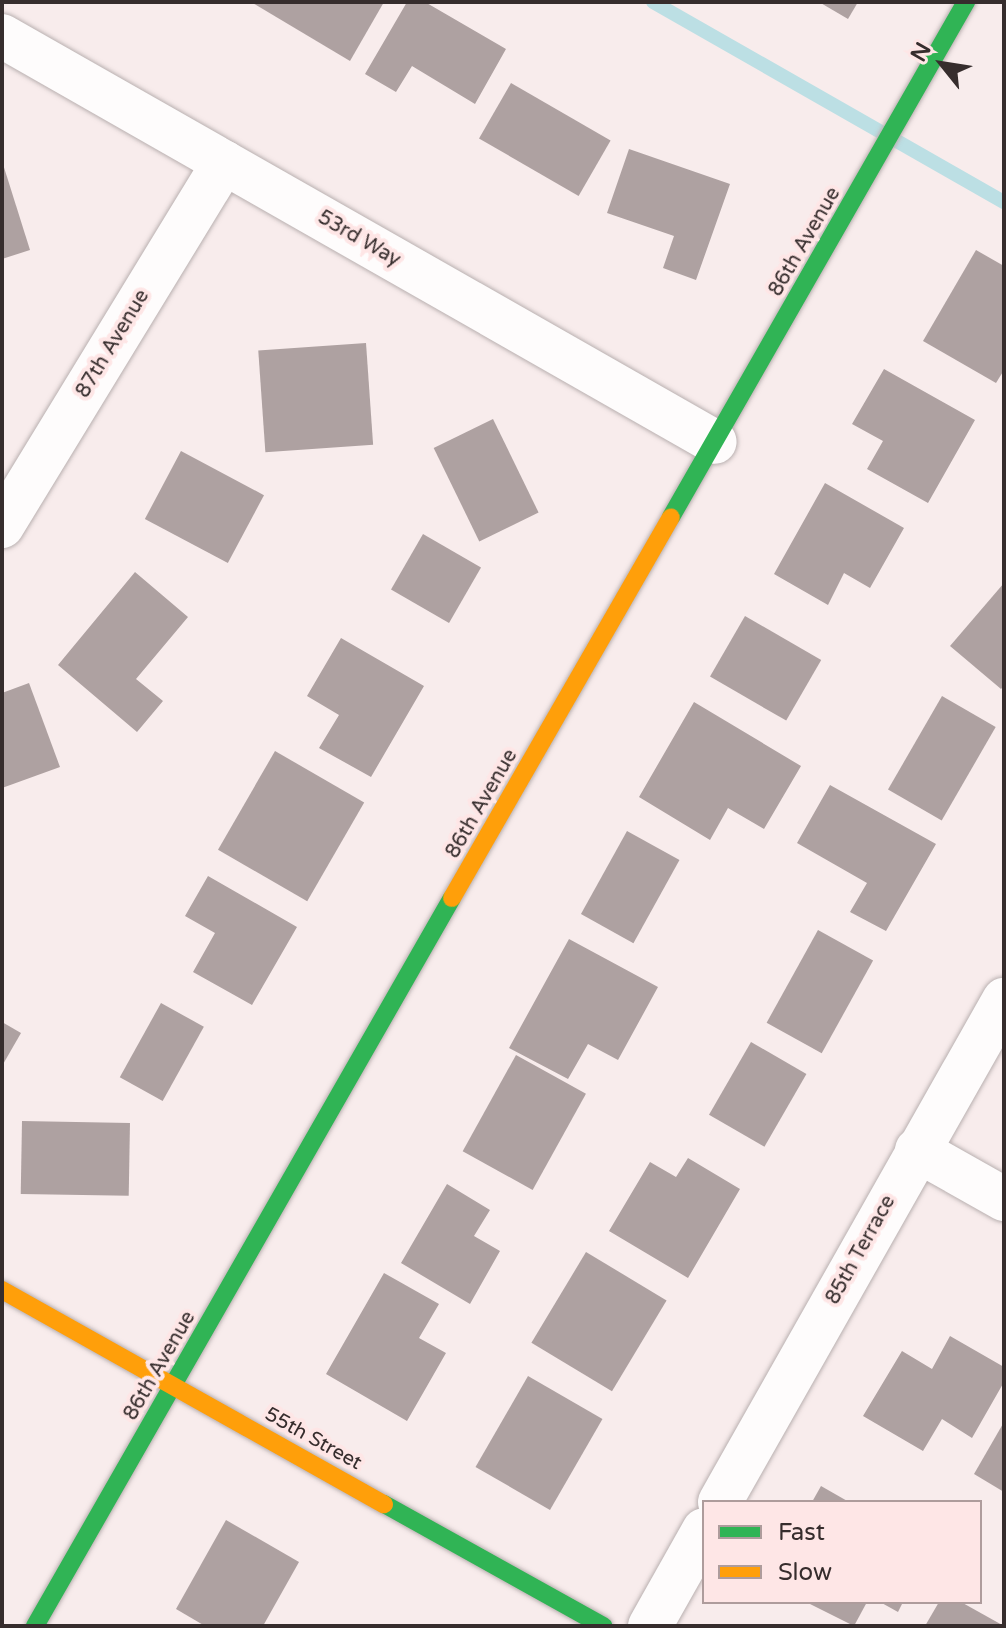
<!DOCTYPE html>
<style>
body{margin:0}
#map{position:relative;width:1006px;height:1628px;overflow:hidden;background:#f8ecec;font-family:"Varela Round",sans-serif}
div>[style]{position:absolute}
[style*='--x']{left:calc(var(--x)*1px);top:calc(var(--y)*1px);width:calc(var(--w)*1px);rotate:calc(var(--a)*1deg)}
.stream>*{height:14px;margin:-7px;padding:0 7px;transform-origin:7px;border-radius:7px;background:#bcdfe4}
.building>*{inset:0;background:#aea1a1;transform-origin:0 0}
.roads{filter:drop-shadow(0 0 2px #b9b0b0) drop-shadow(0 0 2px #b9b0b0)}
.street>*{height:44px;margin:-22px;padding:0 22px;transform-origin:22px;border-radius:22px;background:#fefcfc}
.fast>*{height:18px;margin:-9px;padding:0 9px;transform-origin:9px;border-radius:9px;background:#30b455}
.slow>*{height:18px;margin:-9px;padding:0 9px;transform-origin:9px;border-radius:9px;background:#ff9f0a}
span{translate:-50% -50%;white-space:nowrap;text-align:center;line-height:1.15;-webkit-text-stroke:8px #fee6e6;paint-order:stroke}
.street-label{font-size:20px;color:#362d2d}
.frame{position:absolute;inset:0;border:4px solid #362d2d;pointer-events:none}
.legend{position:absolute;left:702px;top:1500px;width:280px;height:104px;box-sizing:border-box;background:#fee6e6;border:2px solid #ae9c9c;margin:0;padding:10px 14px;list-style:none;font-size:24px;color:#362d2d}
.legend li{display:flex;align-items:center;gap:16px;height:40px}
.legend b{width:40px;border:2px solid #ae9c9c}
.north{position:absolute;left:902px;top:24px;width:80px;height:80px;-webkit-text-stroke:6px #fee6e6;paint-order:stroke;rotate:300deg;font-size:22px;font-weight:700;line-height:32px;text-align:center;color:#362d2d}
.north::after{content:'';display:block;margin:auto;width:28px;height:36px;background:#362d2d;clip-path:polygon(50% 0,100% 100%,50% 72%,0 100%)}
</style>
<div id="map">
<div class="stream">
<i style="--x:653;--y:2;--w:404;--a:29.7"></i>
</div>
<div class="building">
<i style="clip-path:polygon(251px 2px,384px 2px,350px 61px)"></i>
<i style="clip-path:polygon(407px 2px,425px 2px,506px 49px,475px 104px,412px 66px,396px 92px,365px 74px)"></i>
<i style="clip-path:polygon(819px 2px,858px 2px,848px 19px)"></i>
<i style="left:511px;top:83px;width:115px;height:64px;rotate:30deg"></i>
<i style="clip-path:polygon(629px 149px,730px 184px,696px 280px,663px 268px,674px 236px,607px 213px)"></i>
<i style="clip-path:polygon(2px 161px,30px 250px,2px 259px)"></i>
<i style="clip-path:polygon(976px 250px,1004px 266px,1004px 370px,996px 383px,923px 341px)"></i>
<i style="left:366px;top:343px;width:102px;height:108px;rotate:86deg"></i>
<i style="clip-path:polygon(884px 369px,975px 420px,928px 503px,867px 469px,883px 441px,852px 424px)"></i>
<i style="left:493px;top:419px;width:104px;height:66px;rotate:64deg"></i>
<i style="left:181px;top:451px;width:94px;height:77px;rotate:28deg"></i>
<i style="clip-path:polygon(825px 483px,904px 528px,870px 588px,844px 573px,828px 605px,774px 574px)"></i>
<i style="left:423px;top:534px;width:67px;height:64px;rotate:30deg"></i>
<i style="clip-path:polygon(135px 572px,188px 617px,136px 679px,163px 701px,137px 732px,58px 665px)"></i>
<i style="clip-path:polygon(1004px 583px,1004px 686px,1001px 689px,950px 646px)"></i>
<i style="left:745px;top:616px;width:88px;height:70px;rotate:30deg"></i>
<i style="clip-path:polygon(341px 638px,424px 686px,371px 777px,319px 748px,339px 715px,307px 696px)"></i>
<i style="clip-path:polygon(29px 683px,60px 767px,2px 788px,2px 693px)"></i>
<i style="left:942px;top:696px;width:62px;height:108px;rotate:30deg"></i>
<i style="clip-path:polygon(694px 702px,801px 766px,764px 829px,728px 808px,710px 840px,639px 797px)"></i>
<i style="left:275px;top:751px;width:103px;height:114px;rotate:30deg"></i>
<i style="clip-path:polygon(830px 785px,936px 844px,886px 931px,850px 912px,867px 883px,797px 843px)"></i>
<i style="left:627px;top:831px;width:60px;height:95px;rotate:29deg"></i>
<i style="clip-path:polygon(208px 876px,297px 927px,252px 1005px,193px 972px,215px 933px,185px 916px)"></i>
<i style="left:818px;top:930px;width:63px;height:106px;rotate:29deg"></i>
<i style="clip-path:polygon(569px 939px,658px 987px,618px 1060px,588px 1044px,568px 1079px,509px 1048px)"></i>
<i style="left:161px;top:1003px;width:49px;height:85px;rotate:29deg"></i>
<i style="clip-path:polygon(2px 1022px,21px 1033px,2px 1066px)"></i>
<i style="left:751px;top:1042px;width:64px;height:84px;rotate:30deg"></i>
<i style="left:516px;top:1055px;width:80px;height:110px;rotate:29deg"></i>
<i style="left:22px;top:1121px;width:108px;height:73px;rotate:1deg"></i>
<i style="clip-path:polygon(688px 1158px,740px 1189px,688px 1278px,609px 1231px,650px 1162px,676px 1177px)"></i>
<i style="clip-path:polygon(447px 1184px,490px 1210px,474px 1236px,500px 1251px,470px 1304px,401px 1263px)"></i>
<i style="left:586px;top:1252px;width:94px;height:106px;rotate:31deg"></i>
<i style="clip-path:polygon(384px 1273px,439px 1304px,419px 1338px,446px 1353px,407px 1421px,326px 1374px)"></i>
<i style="clip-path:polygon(950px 1336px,1004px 1367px,1004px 1382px,972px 1438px,942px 1419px,923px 1451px,863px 1416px,902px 1351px,932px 1369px)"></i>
<i style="left:528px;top:1376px;width:86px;height:105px;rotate:30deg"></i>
<i style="clip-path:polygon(1004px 1422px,1004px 1492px,974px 1474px)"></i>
<i style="clip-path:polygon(821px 1486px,849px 1502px,812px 1502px)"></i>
<i style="clip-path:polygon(226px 1520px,299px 1562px,263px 1626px,205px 1626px,176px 1609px)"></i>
<i style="clip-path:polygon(806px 1602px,867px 1602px,854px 1626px)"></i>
<i style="clip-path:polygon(880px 1602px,903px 1602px,898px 1612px)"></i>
<i style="clip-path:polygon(939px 1602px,961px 1602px,1004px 1626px,925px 1626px)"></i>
</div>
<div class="roads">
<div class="street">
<i style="--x:2;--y:36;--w:820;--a:29.66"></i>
<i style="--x:2;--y:526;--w:426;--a:-58.6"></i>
<i style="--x:917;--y:1150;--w:100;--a:29.4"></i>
<i style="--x:720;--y:1502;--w:577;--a:-60.5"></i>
<i style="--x:650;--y:1626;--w:110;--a:-60.6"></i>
</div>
<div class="fast">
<i style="--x:671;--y:517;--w:594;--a:-60.2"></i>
<i style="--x:384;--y:1504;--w:251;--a:29.1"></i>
<i style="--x:35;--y:1626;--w:839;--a:-60.2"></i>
</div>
<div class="slow">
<i style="--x:452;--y:898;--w:439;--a:-60.1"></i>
<i style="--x:2;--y:1290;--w:438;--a:29.3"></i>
</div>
</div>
<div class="street-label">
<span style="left:359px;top:239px;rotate:30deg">53rd Way</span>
<span style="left:805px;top:242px;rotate:-60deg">86th Avenue</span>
<span style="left:113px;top:344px;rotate:-59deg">87th Avenue</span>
<span style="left:482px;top:804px;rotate:-60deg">86th Avenue</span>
<span style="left:861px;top:1250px;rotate:-61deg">85th Terrace</span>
<span style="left:160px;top:1366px;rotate:-60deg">86th Avenue</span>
<span style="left:313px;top:1439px;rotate:29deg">55th Street</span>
</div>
<div class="frame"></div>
<ul class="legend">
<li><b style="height:10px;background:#30b455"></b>Fast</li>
<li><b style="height:10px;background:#ff9f0a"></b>Slow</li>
</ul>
<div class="north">N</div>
</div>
